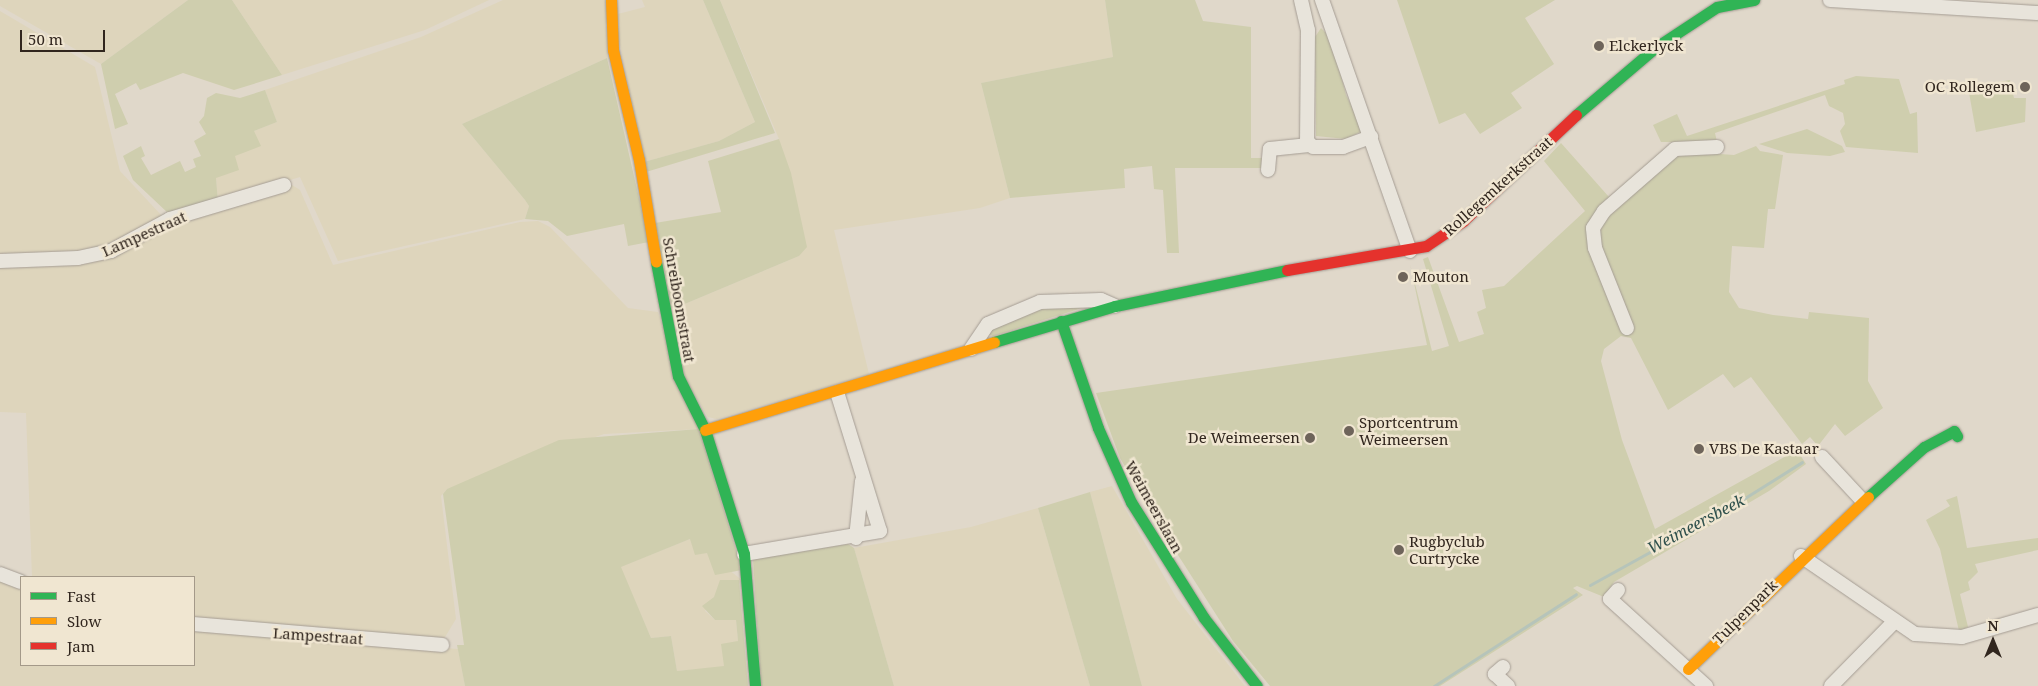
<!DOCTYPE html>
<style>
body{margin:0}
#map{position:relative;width:2038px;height:686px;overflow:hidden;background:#e0d8ca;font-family:"Noto Serif",serif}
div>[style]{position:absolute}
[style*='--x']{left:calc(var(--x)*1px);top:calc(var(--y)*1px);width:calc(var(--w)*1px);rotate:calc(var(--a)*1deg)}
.farmland>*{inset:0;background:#ded5bc}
.green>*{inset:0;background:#cfceae}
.stream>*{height:3px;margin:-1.5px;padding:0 1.5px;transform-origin:1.5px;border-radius:1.5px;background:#b6c4ba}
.roads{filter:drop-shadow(0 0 1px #a59d94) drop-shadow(0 0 1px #a59d94)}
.street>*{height:14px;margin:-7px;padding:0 7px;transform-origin:7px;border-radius:7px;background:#e8e4db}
.fast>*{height:11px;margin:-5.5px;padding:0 5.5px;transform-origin:5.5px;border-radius:5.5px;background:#30b455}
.slow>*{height:11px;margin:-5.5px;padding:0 5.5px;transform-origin:5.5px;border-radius:5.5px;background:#ff9f0a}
.jam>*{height:11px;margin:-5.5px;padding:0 5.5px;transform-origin:5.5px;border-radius:5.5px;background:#e5322d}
.dots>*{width:14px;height:14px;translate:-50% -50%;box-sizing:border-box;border:2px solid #f0e6d1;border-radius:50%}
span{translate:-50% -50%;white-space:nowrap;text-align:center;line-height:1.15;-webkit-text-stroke:5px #f0e6d1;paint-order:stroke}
.poi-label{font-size:15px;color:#31261e}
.left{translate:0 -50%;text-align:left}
.right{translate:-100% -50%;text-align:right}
.street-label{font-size:15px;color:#31261e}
.water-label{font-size:16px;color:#2f504c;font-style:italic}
.legend{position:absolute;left:20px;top:576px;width:175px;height:90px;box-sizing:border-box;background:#f0e6d1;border:1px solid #a49989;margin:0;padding:6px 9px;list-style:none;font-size:15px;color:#31261e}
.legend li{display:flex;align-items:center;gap:10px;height:25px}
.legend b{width:25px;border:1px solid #a49989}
.north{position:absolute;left:1968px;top:616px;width:50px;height:50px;-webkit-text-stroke:4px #f0e6d1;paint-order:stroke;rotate:0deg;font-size:14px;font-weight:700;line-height:20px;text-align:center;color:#31261e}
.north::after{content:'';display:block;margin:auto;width:18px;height:22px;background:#31261e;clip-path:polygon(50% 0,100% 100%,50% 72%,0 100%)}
.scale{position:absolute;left:20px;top:30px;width:85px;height:22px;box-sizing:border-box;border:2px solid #31261e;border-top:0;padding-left:6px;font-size:15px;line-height:18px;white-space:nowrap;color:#31261e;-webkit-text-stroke:4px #f0e6d1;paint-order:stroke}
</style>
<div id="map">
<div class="farmland">
<i style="clip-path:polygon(0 0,188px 0,101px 64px,0 6px)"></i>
<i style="clip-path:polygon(232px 0,489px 0,425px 30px,282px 75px)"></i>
<i style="clip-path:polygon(503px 0,606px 0,607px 58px,462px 124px,525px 200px,529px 206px,525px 219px,338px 261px,300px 177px,218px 202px,216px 178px,254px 131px,277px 122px,265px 90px,421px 37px)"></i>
<i style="clip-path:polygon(642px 0,703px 0,755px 122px,719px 141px,644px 162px,614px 15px,645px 7px)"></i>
<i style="clip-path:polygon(720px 0,1105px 0,1113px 57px,981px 83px,1010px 198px,980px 208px,834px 230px,869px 374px,717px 419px,708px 417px,684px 376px,668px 311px,799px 256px,779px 139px)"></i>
<i style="clip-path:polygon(0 11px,95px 67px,120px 171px,163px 217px,98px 253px,0 256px)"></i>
<i style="clip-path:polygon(292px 185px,300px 190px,333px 265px,520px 222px,538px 221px,550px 227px,628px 308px,658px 312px,699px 429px,604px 434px,447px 489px,441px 496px,456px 619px,442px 642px,194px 622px,194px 577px,32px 577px,26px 413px,0 412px,0 265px,76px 261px,164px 226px)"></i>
<i style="clip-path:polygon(1112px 486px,1177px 599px,1245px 686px,1142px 686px,1090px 492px)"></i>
<i style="clip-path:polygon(1038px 508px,1090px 686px,894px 686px,854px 548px,971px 527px)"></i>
<i style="clip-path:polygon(690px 539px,743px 581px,714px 597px,705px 611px,715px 620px,736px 620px,738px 641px,724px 667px,677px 671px,671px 636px,651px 638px,620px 567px)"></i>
<i style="clip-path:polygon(0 577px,21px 585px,21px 665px,194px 665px,194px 627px,458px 649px,465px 686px,0 686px)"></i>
</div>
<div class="green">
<i style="clip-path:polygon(188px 0,232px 0,282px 75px,234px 90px,183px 73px,140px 90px,136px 83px,115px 94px,128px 124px,115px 129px,101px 64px)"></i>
<i style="clip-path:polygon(703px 0,720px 0,775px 133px,646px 172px,644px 162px,719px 141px,755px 122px)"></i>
<i style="clip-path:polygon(1105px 0,1195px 0,1203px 21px,1251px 27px,1251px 158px,1262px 158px,1263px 168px,1175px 168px,1179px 253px,1167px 253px,1163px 190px,1154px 189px,1152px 166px,1124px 169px,1125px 188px,1010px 198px,981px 83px,1113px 57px)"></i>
<i style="clip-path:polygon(1397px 0,1555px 0,1525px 18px,1554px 64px,1511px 93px,1522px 108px,1480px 134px,1465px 113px,1439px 124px)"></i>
<i style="clip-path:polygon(1321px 28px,1332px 39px,1346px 95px,1362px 127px,1362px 131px,1346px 139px,1316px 136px,1315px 37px)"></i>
<i style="clip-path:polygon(607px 58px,649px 242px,628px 246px,624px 224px,567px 236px,548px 221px,525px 219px,529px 206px,525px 200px,462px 124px)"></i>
<i style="clip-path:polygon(1856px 76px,1899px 79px,1910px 114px,1917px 112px,1918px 153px,1846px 147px,1840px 131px,1845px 124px,1843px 113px,1829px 106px,1825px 95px,1715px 133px,1717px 142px,1661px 142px,1653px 125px,1677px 114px,1687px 136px,1845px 84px,1844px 80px)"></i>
<i style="clip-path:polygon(2010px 80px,2014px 98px,2026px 98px,2025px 122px,1976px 132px,1968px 87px)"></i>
<i style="clip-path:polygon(265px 90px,277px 122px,254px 131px,261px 146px,235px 156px,239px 170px,216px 178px,218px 202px,169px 214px,133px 180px,123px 156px,141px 146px,145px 156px,141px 158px,151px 175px,180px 161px,185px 172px,196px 167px,193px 159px,201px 156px,194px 141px,206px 134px,199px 122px,204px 116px,207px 98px,216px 93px,240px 98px)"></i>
<i style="clip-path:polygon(1807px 129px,1842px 146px,1845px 152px,1830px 156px,1787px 153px,1759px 144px)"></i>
<i style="clip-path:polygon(779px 139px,791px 173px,807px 247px,799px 256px,668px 311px,655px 223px,721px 212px,708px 161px)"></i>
<i style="clip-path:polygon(1561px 143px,1609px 197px,1663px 150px,1734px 155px,1756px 146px,1760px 151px,1783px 155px,1775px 209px,1768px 209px,1764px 248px,1732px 246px,1729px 292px,1739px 308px,1773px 315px,1808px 319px,1809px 312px,1869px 318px,1868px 381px,1883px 408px,1845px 436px,1835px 424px,1818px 446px,1810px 437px,1802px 444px,1751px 377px,1734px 388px,1723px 374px,1668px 410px,1631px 338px,1621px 336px,1604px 349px,1601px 361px,1622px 440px,1655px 529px,1797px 450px,1806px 464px,1769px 491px,1614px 582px,1604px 597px,1577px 586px,1573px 588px,1583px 595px,1440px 686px,1270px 686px,1233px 641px,1162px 530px,1120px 458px,1096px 393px,1427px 345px,1410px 264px,1432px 351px,1449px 346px,1423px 259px,1428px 257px,1459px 342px,1484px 334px,1477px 312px,1486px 308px,1482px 290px,1504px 286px,1585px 211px,1544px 161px)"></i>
<i style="clip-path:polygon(1044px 305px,1082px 308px,993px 336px,987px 334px,990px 327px)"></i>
<i style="clip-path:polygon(699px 429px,742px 570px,715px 575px,707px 553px,695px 555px,690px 539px,621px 567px,651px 638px,671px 636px,677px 671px,724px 666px,721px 644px,738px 641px,736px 620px,715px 620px,702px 606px,714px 597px,720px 580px,739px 580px,748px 686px,465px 686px,457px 645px,464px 645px,443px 494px,447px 489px,559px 440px)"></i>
<i style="clip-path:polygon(1090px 492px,1142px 686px,1090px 686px,1038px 508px)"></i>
<i style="clip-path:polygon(1957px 496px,1967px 548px,2038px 538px,2038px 550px,1975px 564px,1978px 572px,1968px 582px,1970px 590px,1960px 594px,1968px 627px,1959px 631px,1940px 549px,1926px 520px,1950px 506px,1946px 500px)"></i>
<i style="clip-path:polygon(848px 544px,854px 548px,894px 686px,761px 686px,753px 559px)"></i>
</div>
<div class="stream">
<i style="--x:1590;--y:585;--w:153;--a:-28.9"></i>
<i style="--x:1724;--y:511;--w:92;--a:-32.1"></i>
<i style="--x:1434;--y:686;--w:169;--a:-32.9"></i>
</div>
<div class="roads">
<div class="street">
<i style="--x:1301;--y:0;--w:31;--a:77"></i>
<i style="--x:1308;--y:30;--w:111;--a:90.5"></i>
<i style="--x:1307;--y:141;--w:8;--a:45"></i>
<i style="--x:1313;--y:147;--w:30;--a:0"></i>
<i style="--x:1343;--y:147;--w:30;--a:-20"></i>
<i style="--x:1322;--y:0;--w:266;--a:70.7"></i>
<i style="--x:1830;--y:0;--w:208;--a:3.6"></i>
<i style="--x:1268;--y:170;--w:21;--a:-85"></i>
<i style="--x:1270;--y:149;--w:39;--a:-6"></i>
<i style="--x:0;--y:261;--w:78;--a:-2.2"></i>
<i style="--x:78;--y:258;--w:34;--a:-12"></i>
<i style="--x:111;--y:251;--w:67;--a:-28.5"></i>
<i style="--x:170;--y:219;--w:119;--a:-16.6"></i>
<i style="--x:1627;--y:328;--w:86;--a:-111.8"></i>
<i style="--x:1595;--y:248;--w:20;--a:-96"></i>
<i style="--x:1593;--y:228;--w:20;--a:-57"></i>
<i style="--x:1604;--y:211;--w:94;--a:-41.1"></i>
<i style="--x:1675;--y:149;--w:42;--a:-2.7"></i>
<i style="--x:971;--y:349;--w:30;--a:-56"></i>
<i style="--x:988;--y:324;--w:56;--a:-22.9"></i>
<i style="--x:1040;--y:302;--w:61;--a:-1.9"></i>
<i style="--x:1101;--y:300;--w:15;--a:23"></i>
<i style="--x:1822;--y:457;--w:59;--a:47.1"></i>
<i style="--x:856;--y:538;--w:57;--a:-84"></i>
<i style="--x:744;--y:554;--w:138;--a:-9.6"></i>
<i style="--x:880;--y:531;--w:145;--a:-107.2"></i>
<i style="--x:1801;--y:556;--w:138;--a:34.4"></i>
<i style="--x:1915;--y:634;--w:47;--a:3.7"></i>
<i style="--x:1962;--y:637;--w:79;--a:-16.1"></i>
<i style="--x:0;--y:574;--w:22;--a:21"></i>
<i style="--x:1618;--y:590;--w:12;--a:132"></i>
<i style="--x:1610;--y:599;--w:130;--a:42.2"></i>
<i style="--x:194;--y:624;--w:249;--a:4.8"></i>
<i style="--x:1503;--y:667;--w:11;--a:139"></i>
<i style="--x:1495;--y:674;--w:18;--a:43"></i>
<i style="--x:1831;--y:686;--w:88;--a:-45.5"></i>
</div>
<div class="fast">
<i style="--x:1576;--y:115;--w:105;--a:-40.4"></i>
<i style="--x:1656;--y:47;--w:73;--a:-33.3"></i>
<i style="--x:1717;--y:7;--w:38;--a:-11"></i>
<i style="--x:656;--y:262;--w:116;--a:79.1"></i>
<i style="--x:678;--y:376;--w:60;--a:63.4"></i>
<i style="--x:705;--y:430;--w:130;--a:72.5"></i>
<i style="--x:744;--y:554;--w:132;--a:85.2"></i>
<i style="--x:1061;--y:321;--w:113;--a:70.9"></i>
<i style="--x:1098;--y:428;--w:81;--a:66"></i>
<i style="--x:1131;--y:502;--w:137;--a:57.8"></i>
<i style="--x:1204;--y:618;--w:86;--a:52.1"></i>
<i style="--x:994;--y:342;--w:126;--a:-16.6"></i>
<i style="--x:1115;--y:306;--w:176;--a:-11.8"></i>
<i style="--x:1868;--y:497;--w:75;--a:-41.8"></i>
<i style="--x:1924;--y:447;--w:34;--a:-28"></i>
<i style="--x:1954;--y:431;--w:6;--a:59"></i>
</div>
<div class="slow">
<i style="--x:611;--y:0;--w:50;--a:87.7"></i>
<i style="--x:613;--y:50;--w:113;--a:76.7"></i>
<i style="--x:639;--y:160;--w:103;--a:80.5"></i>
<i style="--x:705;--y:430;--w:302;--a:-16.9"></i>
<i style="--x:1688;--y:669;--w:249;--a:-43.7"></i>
</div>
<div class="jam">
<i style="--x:1287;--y:270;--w:141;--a:-9.8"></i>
<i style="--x:1426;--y:246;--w:45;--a:-34"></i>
<i style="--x:1463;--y:221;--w:155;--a:-43.2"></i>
</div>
</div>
<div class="dots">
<i style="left:1599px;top:46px;background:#6e645a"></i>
<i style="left:2025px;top:87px;background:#6e645a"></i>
<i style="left:1403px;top:277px;background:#6e645a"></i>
<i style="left:1349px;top:431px;background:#6e645a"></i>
<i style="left:1310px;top:438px;background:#6e645a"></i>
<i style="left:1699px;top:449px;background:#6e645a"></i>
<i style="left:1399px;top:550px;background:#6e645a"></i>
</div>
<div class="poi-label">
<span class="left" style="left:1609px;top:46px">Elckerlyck</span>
<span class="right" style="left:2015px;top:87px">OC Rollegem</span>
<span class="left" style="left:1413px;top:277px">Mouton</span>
<span class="left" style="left:1359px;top:431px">Sportcentrum<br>Weimeersen</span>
<span class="right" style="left:1300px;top:438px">De Weimeersen</span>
<span class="left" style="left:1709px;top:449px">VBS De Kastaar</span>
<span class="left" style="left:1409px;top:550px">Rugbyclub<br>Curtrycke</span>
</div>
<div class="street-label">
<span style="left:1498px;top:186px;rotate:-42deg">Rollegemkerkstraat</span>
<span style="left:144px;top:234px;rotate:-24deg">Lampestraat</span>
<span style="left:679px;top:300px;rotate:80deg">Schreiboomstraat</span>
<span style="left:1154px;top:507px;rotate:61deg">Weimeerslaan</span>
<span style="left:1745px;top:612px;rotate:-45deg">Tulpenpark</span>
<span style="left:318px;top:636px;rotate:4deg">Lampestraat</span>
</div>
<div class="water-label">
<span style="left:1696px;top:524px;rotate:-28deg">Weimeersbeek</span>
</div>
<ul class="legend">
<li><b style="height:6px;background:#30b455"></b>Fast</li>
<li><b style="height:6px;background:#ff9f0a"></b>Slow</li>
<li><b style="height:6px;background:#e5322d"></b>Jam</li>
</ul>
<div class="north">N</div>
<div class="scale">50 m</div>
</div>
